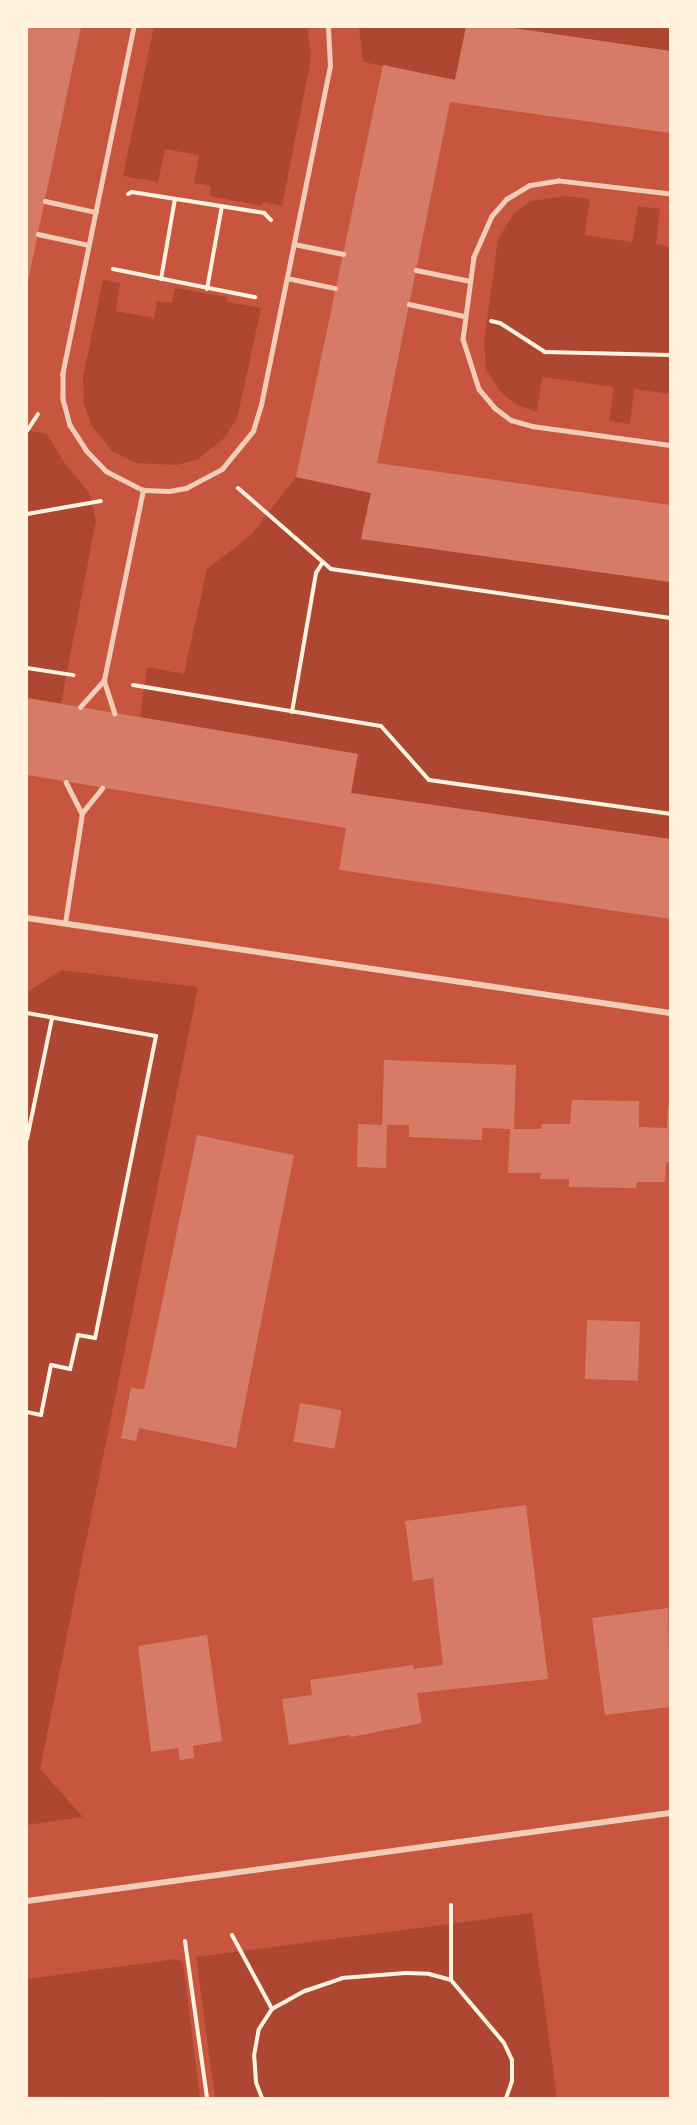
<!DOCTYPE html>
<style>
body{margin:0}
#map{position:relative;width:697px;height:2125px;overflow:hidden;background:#c8553d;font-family:"Space Grotesk",sans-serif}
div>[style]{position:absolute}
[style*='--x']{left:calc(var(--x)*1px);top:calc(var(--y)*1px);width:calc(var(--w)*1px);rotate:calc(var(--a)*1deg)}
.green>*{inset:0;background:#ae4732}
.building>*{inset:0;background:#d67c66;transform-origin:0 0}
.path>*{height:4px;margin:-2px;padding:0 2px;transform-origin:2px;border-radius:2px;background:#fff3e0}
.service>*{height:4.5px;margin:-2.25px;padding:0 2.25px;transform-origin:2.25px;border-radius:2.25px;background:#f1ccb7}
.minor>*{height:6px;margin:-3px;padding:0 3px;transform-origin:3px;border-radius:3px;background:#f1ccb7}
span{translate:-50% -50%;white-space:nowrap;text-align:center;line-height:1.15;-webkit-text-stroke:6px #fff3e0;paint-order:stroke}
.frame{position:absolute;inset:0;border:28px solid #fff3e0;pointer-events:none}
</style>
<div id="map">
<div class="green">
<i style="clip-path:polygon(154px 27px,307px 27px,311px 55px,309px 69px,282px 206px,263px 202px,262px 206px,210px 196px,211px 186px,194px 183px,199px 155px,165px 149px,158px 182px,123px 176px)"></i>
<i style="clip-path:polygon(359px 27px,466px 27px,455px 80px,363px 62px)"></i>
<i style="clip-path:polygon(505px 27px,670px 27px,670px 51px)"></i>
<i style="clip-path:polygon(566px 196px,590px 199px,585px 235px,632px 242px,638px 206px,660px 209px,656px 244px,670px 247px,670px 394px,634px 389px,630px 424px,609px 421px,614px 387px,542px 377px,537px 412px,520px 406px,503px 395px,486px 370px,484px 343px,498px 239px,514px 213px,531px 201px)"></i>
<i style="clip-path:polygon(103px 280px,120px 283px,116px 311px,154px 318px,157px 301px,172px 303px,175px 288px,228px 297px,227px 302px,261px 308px,237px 419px,224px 438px,198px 459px,177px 465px,136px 463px,112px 451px,92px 426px,84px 404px,83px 377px)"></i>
<i style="clip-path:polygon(27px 430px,47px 434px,66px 465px,89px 492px,96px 520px,61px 704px,27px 698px)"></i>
<i style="clip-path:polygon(296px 477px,371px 493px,361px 538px,670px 582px,670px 839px,351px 793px,358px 754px,140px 717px,147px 667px,184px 674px,207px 569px,251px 535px)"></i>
<i style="clip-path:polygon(62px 970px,198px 987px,40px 1769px,83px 1817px,27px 1825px,27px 992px)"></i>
<i style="clip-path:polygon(532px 1913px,557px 2098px,215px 2098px,196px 1957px)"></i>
<i style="clip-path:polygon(176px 1959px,183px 1962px,200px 2098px,27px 2096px,27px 1979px)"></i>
</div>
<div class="building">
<i style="clip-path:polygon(27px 27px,81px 27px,28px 281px,27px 281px)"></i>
<i style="clip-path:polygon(466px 27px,506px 27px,670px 51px,670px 133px,450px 102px,377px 463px,670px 505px,670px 582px,361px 539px,371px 493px,296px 477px,383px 65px,455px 80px)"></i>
<i style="clip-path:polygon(27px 698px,358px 754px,351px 793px,670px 839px,670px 919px,339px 870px,346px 828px,27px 775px)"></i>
<i style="clip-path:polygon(384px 1060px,516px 1065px,514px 1129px,541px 1129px,542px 1124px,570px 1124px,572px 1100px,639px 1101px,639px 1127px,667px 1128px,668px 1106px,670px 1106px,670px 1162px,666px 1162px,665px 1182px,637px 1182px,636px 1188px,569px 1187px,569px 1179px,540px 1179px,541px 1173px,508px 1173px,510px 1129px,482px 1128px,482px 1140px,409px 1137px,409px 1125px,387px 1125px,386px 1168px,357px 1167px,358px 1124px,382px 1125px)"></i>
<i style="clip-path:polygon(197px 1135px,294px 1155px,236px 1448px,139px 1428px,136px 1441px,121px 1438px,131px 1388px,144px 1389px)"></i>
<i style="left:587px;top:1320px;width:53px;height:59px;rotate:2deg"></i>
<i style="left:300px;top:1403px;width:42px;height:39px;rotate:10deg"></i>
<i style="clip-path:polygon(526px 1505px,548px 1679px,417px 1693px,422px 1723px,351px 1737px,349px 1735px,289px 1745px,282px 1699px,312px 1695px,310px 1680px,413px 1665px,414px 1669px,443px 1665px,433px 1578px,413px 1581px,405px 1521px)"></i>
<i style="clip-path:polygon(668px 1608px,670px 1707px,605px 1715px,592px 1618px)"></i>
<i style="clip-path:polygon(207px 1635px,222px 1741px,193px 1746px,194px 1758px,180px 1760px,178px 1748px,151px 1752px,138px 1646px)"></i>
</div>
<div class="path">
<i style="--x:128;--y:194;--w:4;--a:-27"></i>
<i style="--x:132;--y:192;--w:134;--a:9"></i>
<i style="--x:264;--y:213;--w:10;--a:45"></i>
<i style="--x:113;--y:269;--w:145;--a:11.2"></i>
<i style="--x:161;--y:279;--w:81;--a:-80.1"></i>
<i style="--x:207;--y:289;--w:84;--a:-79.8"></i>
<i style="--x:491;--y:321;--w:9;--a:13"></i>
<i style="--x:500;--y:323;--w:54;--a:32.8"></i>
<i style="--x:545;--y:352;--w:125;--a:1.4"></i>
<i style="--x:27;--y:431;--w:20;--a:-57"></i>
<i style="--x:238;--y:488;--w:123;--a:41.1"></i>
<i style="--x:331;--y:569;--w:343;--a:8.2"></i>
<i style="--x:27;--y:514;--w:75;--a:-10"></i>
<i style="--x:27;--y:668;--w:47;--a:8.7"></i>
<i style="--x:133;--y:685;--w:251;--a:9.4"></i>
<i style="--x:381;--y:726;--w:72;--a:48.4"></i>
<i style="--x:429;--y:780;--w:243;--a:8"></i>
<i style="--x:292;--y:712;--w:141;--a:-80.2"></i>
<i style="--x:316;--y:573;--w:13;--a:-58"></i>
<i style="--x:27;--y:1013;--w:131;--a:10.1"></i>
<i style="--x:156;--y:1036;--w:308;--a:101.4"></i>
<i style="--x:95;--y:1338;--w:17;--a:-170"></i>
<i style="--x:78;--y:1335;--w:35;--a:103"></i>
<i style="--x:70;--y:1369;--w:19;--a:-168"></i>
<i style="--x:51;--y:1365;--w:51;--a:101.3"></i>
<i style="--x:41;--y:1415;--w:14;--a:-168"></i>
<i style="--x:27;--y:1139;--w:124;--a:-78.3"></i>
<i style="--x:451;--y:1905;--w:75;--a:90"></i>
<i style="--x:451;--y:1980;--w:82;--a:49.9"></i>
<i style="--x:504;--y:2043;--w:19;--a:65"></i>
<i style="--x:512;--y:2060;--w:21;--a:90"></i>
<i style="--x:512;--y:2081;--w:18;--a:109"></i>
<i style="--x:232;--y:1935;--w:84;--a:61.6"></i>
<i style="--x:185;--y:1941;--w:159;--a:82"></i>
<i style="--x:262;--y:2098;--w:17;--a:-111"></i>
<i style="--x:256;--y:2082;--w:26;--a:-94"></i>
<i style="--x:254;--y:2056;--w:27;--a:-80"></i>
<i style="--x:259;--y:2029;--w:24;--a:-57"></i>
<i style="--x:272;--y:2009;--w:38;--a:-29"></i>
<i style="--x:305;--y:1991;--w:39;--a:-19"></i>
<i style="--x:342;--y:1978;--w:64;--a:-4.5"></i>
<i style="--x:406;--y:1973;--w:23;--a:2"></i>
<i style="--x:429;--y:1974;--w:23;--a:15"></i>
</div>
<div class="service">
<i style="--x:134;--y:27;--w:354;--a:101.6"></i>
<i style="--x:63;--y:374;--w:25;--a:90"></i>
<i style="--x:63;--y:399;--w:27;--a:75"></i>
<i style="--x:70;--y:425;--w:30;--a:57"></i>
<i style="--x:86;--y:450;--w:29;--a:46"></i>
<i style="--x:106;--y:471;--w:42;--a:27.2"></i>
<i style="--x:143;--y:490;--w:26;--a:2"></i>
<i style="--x:169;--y:491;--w:17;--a:-10"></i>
<i style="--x:186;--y:488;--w:41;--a:-27.8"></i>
<i style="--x:222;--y:469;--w:49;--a:-50.8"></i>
<i style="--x:253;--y:431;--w:27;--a:-73"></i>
<i style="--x:261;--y:405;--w:345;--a:-78.5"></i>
<i style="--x:330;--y:67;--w:40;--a:-92.9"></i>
<i style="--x:670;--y:194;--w:112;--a:-173.3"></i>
<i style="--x:559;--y:181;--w:30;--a:171"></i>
<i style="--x:529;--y:186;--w:26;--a:149"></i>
<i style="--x:507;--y:199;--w:23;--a:131"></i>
<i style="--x:492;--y:216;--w:45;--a:113.7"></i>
<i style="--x:474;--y:257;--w:83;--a:97.6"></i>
<i style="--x:463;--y:339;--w:52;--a:72.3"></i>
<i style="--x:479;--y:389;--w:25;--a:50"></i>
<i style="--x:495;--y:408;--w:20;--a:37"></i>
<i style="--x:511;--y:420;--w:22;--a:16"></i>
<i style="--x:532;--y:426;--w:139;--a:7.8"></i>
<i style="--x:45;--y:201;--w:52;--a:12.2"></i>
<i style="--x:38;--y:234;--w:52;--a:12.2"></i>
<i style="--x:294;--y:244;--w:50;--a:11.5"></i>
<i style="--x:416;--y:270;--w:55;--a:11.5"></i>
<i style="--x:287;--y:278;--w:49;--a:11.8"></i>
<i style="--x:409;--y:304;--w:56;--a:12.3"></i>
<i style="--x:104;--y:680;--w:35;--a:72"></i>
<i style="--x:80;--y:707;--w:36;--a:-48"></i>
<i style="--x:104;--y:680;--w:194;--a:-78.4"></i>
<i style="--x:66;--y:782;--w:35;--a:63"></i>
<i style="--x:65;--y:923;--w:111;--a:-81.2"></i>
<i style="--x:82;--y:813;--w:32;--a:-51"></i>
</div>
<div class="minor">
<i style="--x:27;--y:918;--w:650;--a:8.4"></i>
<i style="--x:27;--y:1901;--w:649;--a:-7.79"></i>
</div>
<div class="frame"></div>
</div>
